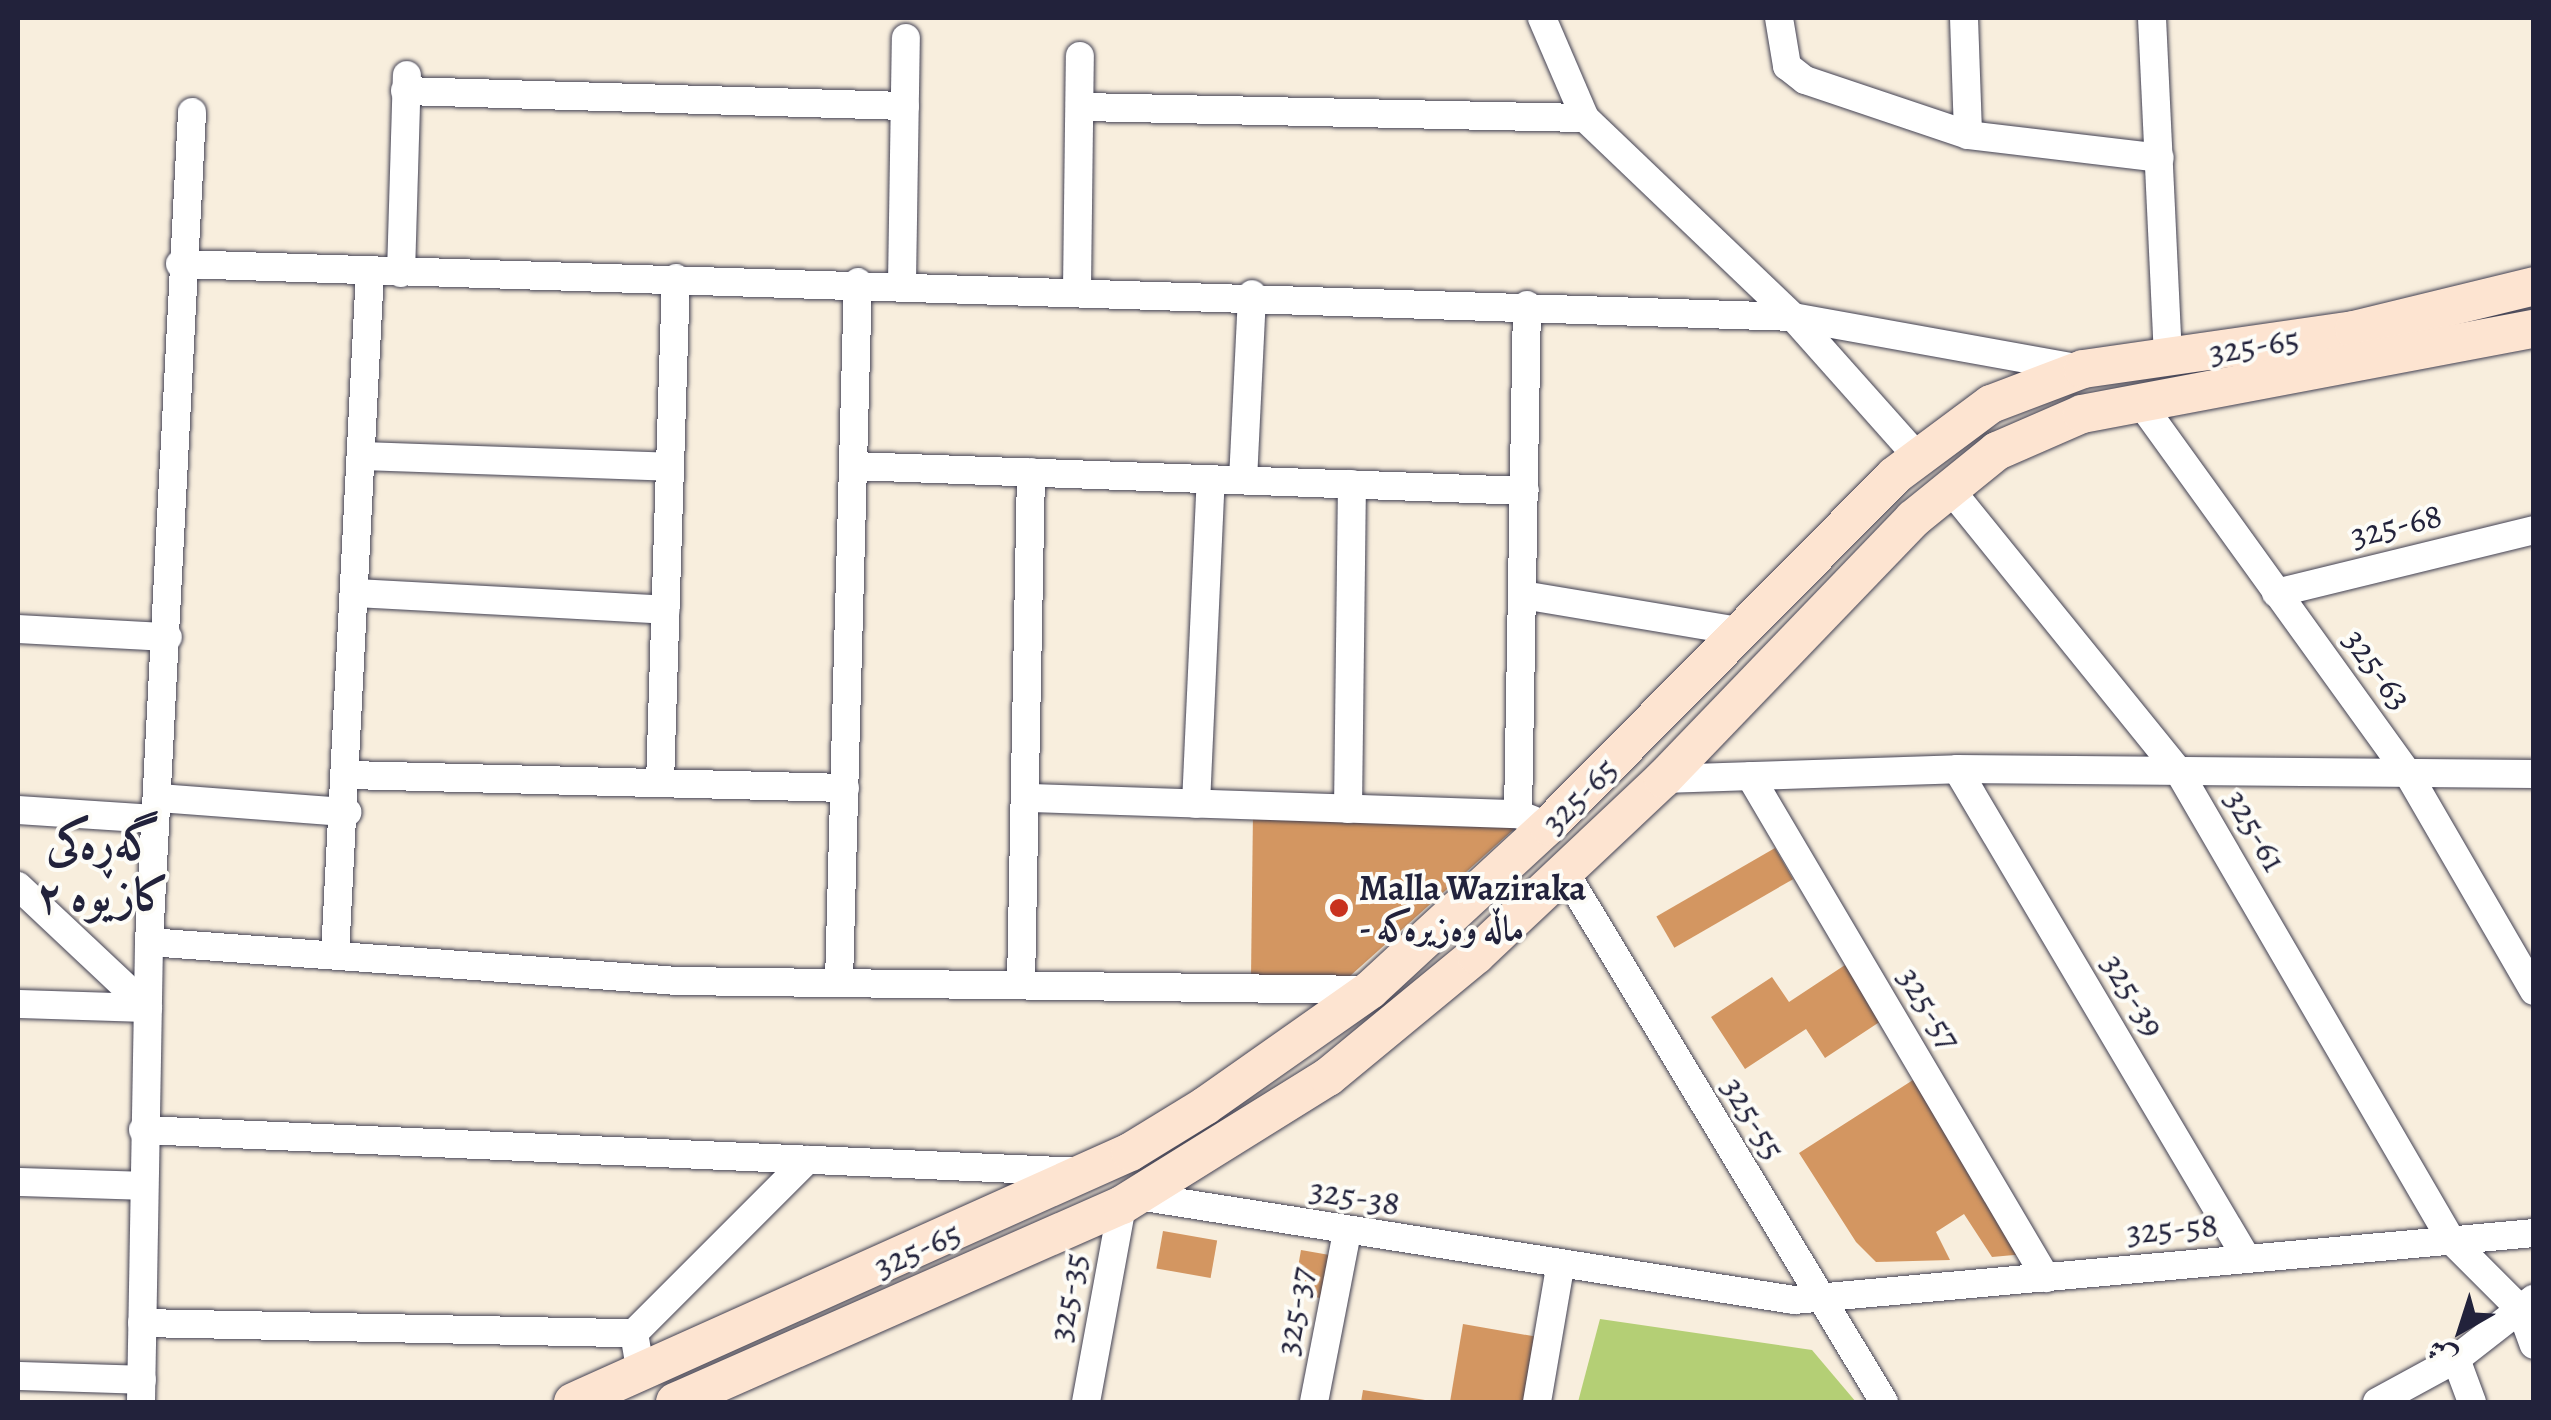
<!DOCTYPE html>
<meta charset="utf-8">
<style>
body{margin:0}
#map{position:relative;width:2551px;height:1420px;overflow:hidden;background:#f8eedd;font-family:Alegreya,Amiri,serif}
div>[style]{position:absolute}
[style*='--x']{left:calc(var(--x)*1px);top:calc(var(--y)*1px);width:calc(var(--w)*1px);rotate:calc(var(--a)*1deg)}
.green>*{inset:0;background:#b4cf75}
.building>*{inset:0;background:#d39661;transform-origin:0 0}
.roads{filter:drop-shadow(0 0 2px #424153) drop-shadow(0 0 2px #424153)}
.street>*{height:28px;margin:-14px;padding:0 14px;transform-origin:14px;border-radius:14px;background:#fff}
.secondary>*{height:38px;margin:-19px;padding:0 19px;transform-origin:19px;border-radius:19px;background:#fde4d1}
.dots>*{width:28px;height:28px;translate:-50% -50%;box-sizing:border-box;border:5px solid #fdfcf7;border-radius:50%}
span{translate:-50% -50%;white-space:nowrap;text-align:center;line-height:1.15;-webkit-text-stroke:8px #fdfcf7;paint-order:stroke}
.street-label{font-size:35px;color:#22223b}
.poi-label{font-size:35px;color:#22223b;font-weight:700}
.left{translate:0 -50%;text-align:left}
.district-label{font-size:45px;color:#22223b;font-weight:700}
.frame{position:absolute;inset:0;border:20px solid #22223b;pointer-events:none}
.north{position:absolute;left:2411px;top:1280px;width:100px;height:100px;-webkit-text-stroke:8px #fdfcf7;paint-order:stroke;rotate:219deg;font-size:28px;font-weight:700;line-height:40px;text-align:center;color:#22223b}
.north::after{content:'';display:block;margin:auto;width:35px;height:45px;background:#22223b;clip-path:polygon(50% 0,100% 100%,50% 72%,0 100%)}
</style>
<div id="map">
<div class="green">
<i style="clip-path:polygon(1600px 1319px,1812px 1350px,1856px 1402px,1578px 1402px)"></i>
</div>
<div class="building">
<i style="clip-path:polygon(1253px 812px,1522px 822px,1350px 976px,1251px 977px)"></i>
<i style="left:1775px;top:848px;width:36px;height:137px;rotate:60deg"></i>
<i style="clip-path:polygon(1845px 965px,1881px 1021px,1825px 1058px,1806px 1029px,1745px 1069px,1711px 1017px,1772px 977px,1789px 1002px)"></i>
<i style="clip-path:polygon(1913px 1080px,2025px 1254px,1992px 1257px,1964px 1214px,1936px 1232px,1950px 1260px,1876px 1262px,1856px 1242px,1799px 1153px)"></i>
<i style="left:1163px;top:1231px;width:55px;height:38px;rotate:10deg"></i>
<i style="left:1301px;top:1250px;width:29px;height:44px;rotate:10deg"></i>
<i style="clip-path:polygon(1463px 1324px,1544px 1338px,1533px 1402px,1450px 1402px)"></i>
<i style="clip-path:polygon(1363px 1390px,1425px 1400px,1425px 1402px,1361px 1402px)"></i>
</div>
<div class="roads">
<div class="street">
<i style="--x:1542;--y:18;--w:109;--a:66.7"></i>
<i style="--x:1779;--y:18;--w:49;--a:80.5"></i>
<i style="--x:1787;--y:66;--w:23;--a:38"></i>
<i style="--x:1805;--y:80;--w:172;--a:18.6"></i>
<i style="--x:1968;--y:135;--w:193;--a:6.8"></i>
<i style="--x:1964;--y:18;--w:117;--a:88"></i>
<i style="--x:2152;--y:18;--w:340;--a:87.3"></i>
<i style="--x:405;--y:91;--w:500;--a:1.72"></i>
<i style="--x:1083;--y:107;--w:502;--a:1.26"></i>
<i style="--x:1585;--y:118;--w:288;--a:43.7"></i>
<i style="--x:1793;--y:317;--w:186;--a:48.3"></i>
<i style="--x:180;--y:264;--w:1614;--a:1.88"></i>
<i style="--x:1793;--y:317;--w:295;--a:10.2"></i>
<i style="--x:401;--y:273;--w:198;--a:-88.3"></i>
<i style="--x:902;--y:283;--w:245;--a:-89.1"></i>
<i style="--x:1077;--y:289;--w:233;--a:-89.3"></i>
<i style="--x:2142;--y:405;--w:453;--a:54.2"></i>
<i style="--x:2407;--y:772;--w:253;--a:59.9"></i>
<i style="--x:362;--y:456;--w:308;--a:2"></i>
<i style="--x:854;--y:466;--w:671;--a:2.13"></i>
<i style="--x:1243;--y:480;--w:186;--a:-87.2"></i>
<i style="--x:1950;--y:489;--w:364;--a:51"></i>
<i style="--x:2179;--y:772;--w:541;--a:59.83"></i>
<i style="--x:2451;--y:1240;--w:99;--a:45"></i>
<i style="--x:2521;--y:1310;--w:37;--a:70"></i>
<i style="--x:356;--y:593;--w:310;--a:3.1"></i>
<i style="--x:2276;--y:593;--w:266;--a:-13.7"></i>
<i style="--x:1523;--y:595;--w:223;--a:9.5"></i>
<i style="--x:18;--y:629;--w:150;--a:3.1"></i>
<i style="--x:1957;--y:769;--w:569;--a:59.38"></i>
<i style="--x:349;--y:775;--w:496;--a:1.5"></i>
<i style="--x:1750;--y:776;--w:583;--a:59.47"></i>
<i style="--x:1663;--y:779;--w:294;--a:-1.9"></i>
<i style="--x:1957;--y:769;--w:577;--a:0.5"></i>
<i style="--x:660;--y:783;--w:505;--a:-88.19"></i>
<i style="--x:159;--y:798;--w:189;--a:4.3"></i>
<i style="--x:1031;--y:798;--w:487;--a:1.9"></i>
<i style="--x:1518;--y:814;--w:32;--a:22"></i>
<i style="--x:1196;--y:804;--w:325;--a:-87.4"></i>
<i style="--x:1348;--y:809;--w:325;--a:-89.3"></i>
<i style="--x:18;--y:810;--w:137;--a:3.8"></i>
<i style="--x:1518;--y:814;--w:509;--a:-88.99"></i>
<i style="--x:1563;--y:869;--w:622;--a:58.94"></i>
<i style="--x:18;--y:886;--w:178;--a:43.2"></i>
<i style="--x:149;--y:942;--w:529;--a:4.22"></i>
<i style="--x:677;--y:981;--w:693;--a:0.74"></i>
<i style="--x:335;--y:955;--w:684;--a:-87.07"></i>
<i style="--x:839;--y:982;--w:700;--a:-88.45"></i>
<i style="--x:1021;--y:984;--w:512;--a:-88.88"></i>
<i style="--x:18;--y:1004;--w:130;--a:1.8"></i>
<i style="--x:143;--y:1130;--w:939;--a:2.56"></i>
<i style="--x:18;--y:1182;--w:124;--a:1.8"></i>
<i style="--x:1138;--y:1196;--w:664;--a:9.01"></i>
<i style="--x:1794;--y:1300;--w:743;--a:-5.17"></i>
<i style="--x:142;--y:1323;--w:492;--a:1.2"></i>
<i style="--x:634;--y:1333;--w:42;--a:80.3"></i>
<i style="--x:634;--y:1333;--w:245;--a:-45"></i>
<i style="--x:2456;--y:1359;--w:46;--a:69.6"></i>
<i style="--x:18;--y:1376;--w:124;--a:1.8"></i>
<i style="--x:141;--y:1402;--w:460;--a:-89"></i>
<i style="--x:149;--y:942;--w:831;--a:-87.03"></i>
<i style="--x:1086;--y:1402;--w:200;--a:-79.6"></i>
<i style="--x:1314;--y:1402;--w:172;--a:-79"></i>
<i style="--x:1537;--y:1402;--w:137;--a:-80.3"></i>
<i style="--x:2377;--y:1402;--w:90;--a:-28.6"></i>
<i style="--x:2456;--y:1359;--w:98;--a:-37.9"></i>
</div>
<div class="secondary">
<i style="--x:573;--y:1402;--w:611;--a:-24.17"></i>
<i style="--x:1130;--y:1152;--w:88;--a:-31.5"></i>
<i style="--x:1205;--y:1106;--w:202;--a:-35.1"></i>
<i style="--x:1370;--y:990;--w:242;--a:-42.7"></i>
<i style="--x:1548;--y:826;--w:492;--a:-45.3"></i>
<i style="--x:1894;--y:476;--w:121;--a:-36.6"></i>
<i style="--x:1991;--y:404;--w:98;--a:-20.8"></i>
<i style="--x:2083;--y:369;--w:274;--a:-8.2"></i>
<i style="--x:2354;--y:330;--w:185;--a:-13.7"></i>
<i style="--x:675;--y:1402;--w:488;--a:-23.8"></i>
<i style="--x:1122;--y:1205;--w:243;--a:-31.9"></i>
<i style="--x:1328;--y:1077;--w:192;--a:-39.5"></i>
<i style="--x:1476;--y:955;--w:257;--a:-43.3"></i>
<i style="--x:1663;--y:779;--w:361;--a:-46.1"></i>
<i style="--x:1913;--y:519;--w:108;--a:-39"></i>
<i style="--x:1997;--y:451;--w:93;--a:-23.5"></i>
<i style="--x:2082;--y:414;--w:460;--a:-10.7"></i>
</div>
</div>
<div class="dots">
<i style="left:1339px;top:908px;background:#c8321e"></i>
</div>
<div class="street-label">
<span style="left:2254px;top:345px;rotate:-9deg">325-65</span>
<span style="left:2396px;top:525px;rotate:-14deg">325-68</span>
<span style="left:2378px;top:669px;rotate:54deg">325-63</span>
<span style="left:1579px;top:795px;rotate:-45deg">325-65</span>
<span style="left:2256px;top:830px;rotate:60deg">325-61</span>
<span style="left:2134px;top:995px;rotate:59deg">325-39</span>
<span style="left:1930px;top:1008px;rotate:59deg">325-57</span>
<span style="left:1754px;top:1118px;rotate:59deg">325-55</span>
<span style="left:1355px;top:1196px;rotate:10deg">325-38</span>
<span style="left:2172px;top:1228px;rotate:-5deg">325-58</span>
<span style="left:917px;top:1249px;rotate:-24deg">325-65</span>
<span style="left:1067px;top:1297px;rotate:-79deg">325-35</span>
<span style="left:1294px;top:1311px;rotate:-79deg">325-37</span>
</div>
<div class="poi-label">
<span class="left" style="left:1359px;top:908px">Malla Waziraka<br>- ماڵە وەزیرەکە</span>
</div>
<div class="district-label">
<span style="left:103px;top:870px">گەڕەکی<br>کازیوە ٢</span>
</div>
<div class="frame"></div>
<div class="north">ش</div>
</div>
